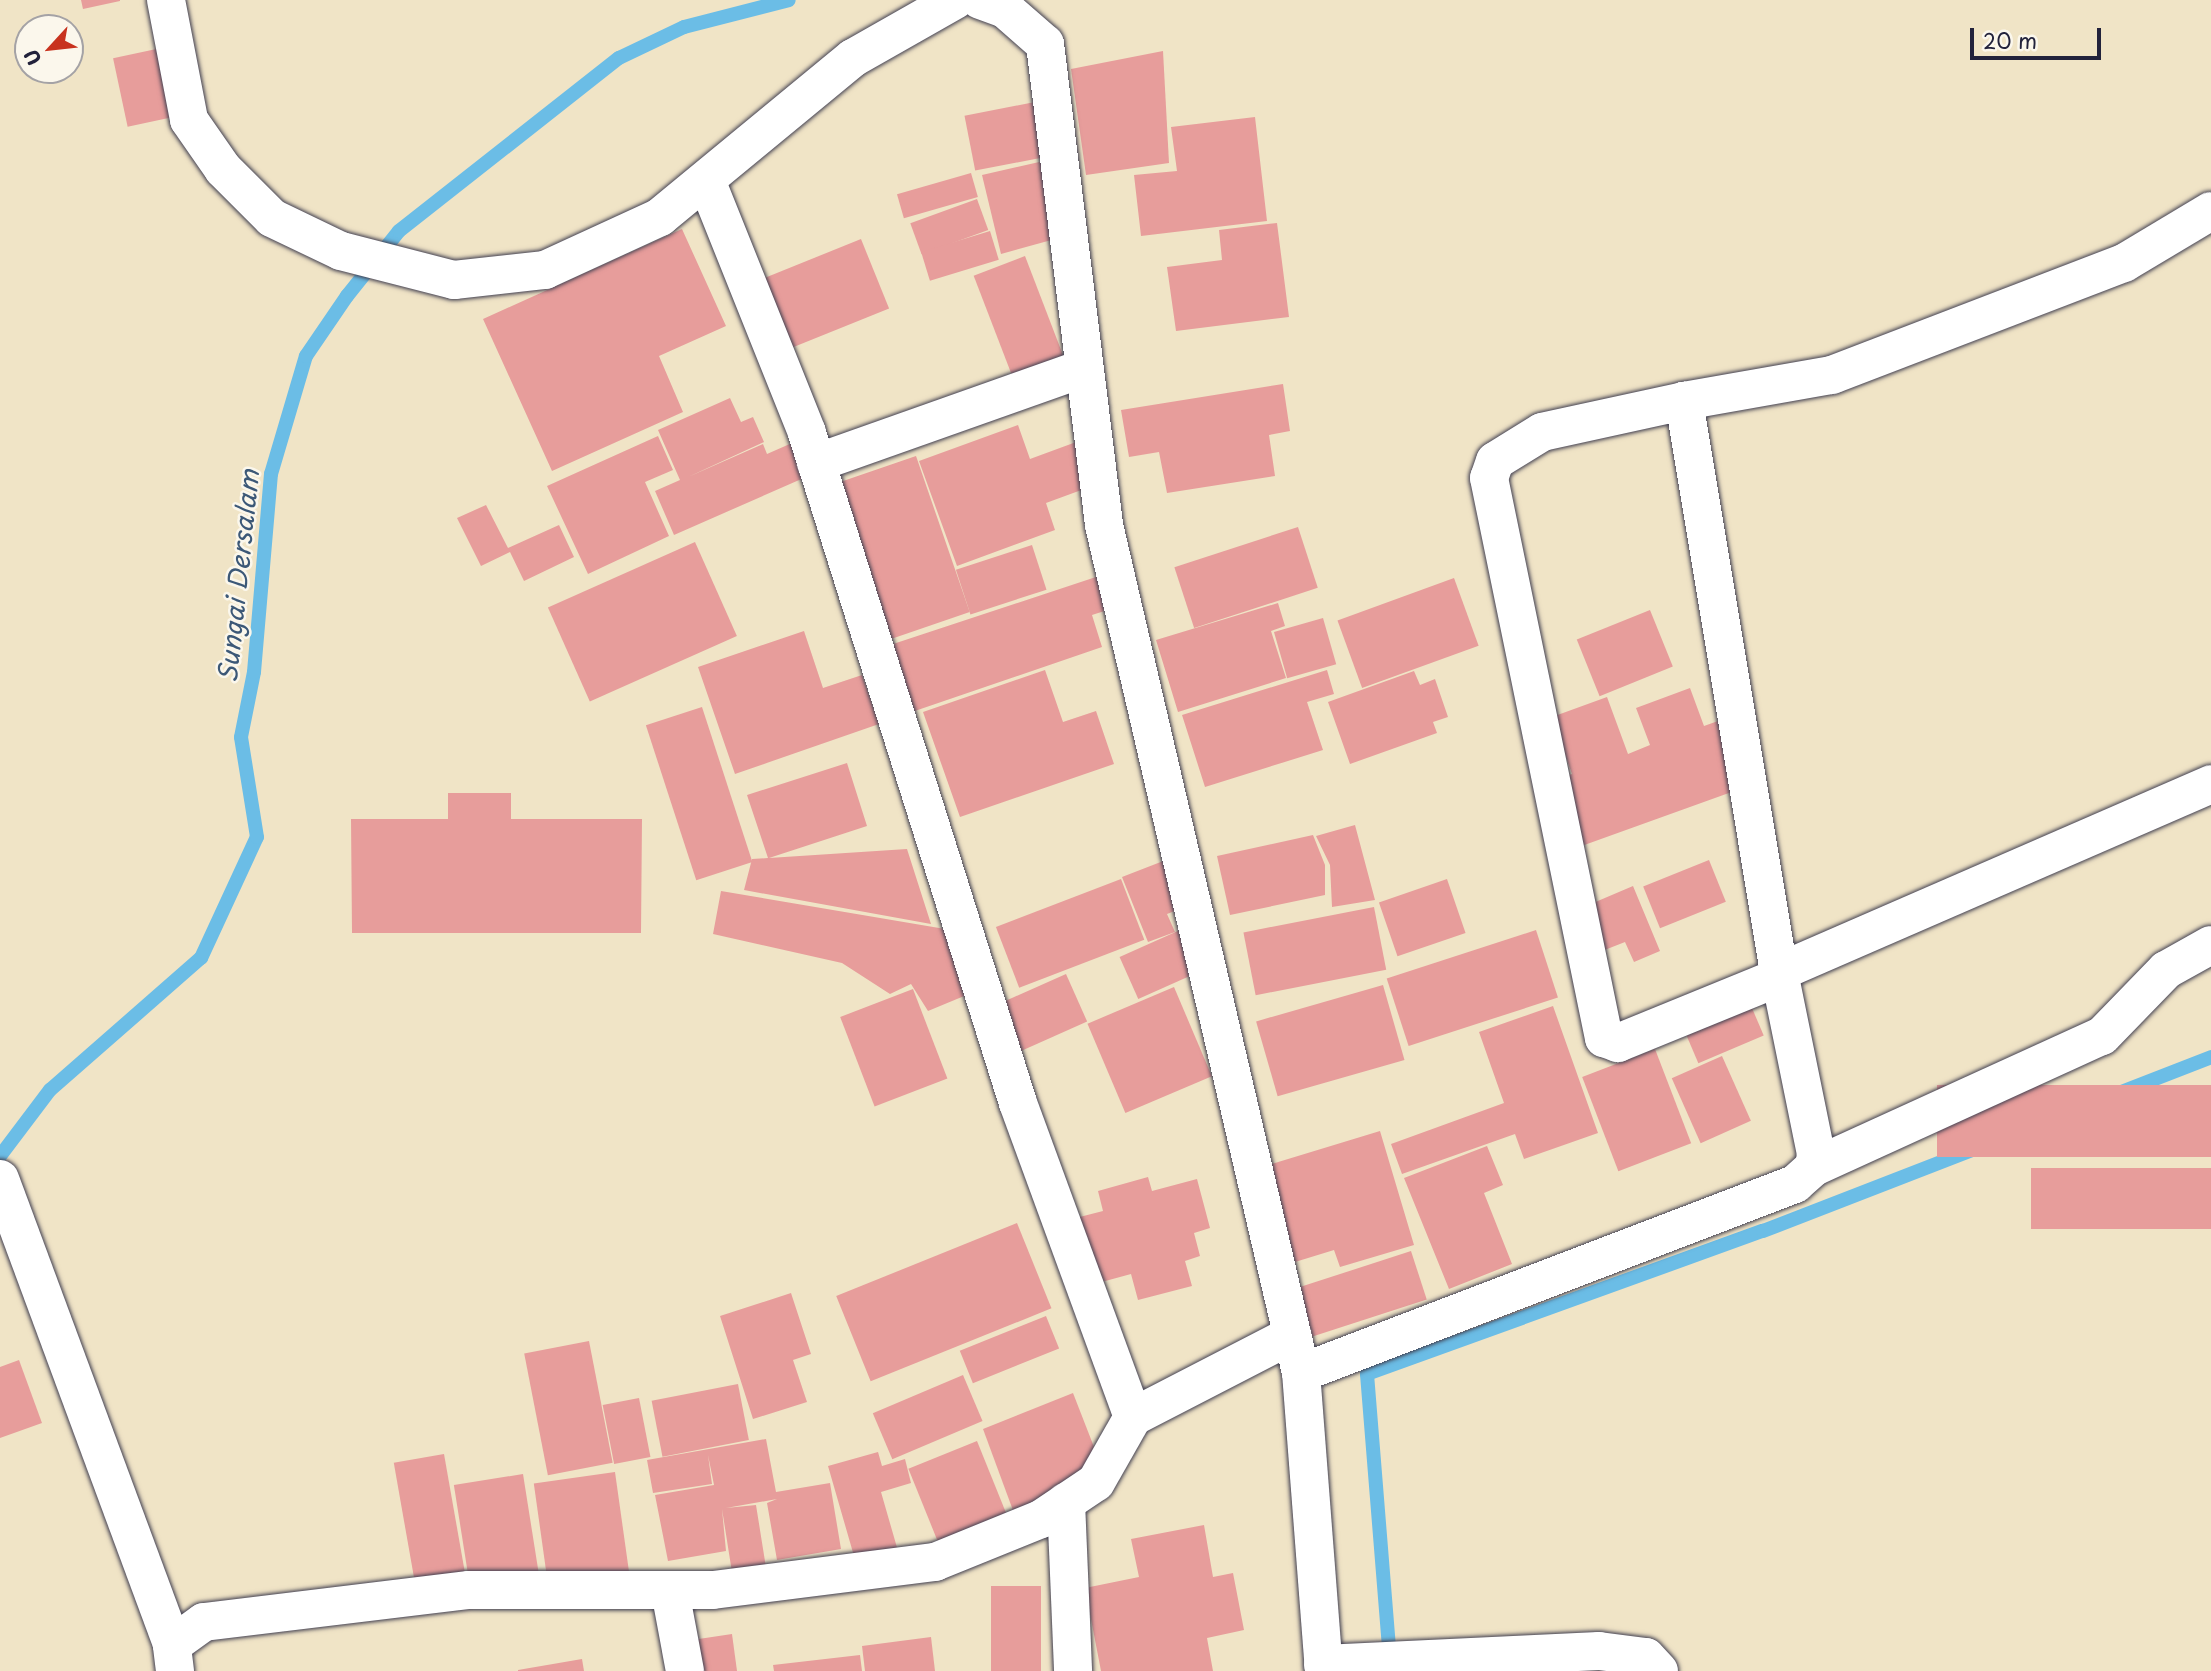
<!DOCTYPE html>
<style>
body{margin:0}
#map{position:relative;width:2211px;height:1671px;overflow:hidden;background:#f0e4c6;font-family:"Playpen Sans",sans-serif}
div>[style]{position:absolute}
[style*='--x']{left:calc(var(--x)*1px);top:calc(var(--y)*1px);width:calc(var(--w)*1px);rotate:calc(var(--a)*1deg)}
.stream>*{height:14px;margin:-7px;padding:0 7px;transform-origin:7px;border-radius:7px;background:#6bbde6}
.building>*{inset:0;background:#e79d9b;transform-origin:0 0}
.roads{filter:drop-shadow(0 0 2px #413f50) drop-shadow(0 0 2px #413f50)}
.street>*{height:38px;margin:-19px;padding:0 19px;transform-origin:19px;border-radius:19px;background:#fff}
span{translate:-50% -50%;white-space:nowrap;text-align:center;line-height:1.15;-webkit-text-stroke:5px #fbf7ec;paint-order:stroke}
.water-label{font-size:26px;color:#3c5877;font-style:italic}
.north{position:absolute;left:14px;top:14px;width:70px;height:70px;box-sizing:border-box;background:#fbf7ec;border:2px solid #a4a2a5;border-radius:50%;rotate:243deg;font-size:19px;font-weight:700;line-height:28px;text-align:center;color:#22223b}
.north::after{content:'';display:block;margin:auto;width:24px;height:32px;background:#c8321e;clip-path:polygon(50% 0,100% 100%,50% 72%,0 100%)}
.scale{position:absolute;left:1970px;top:28px;width:131px;height:32px;box-sizing:border-box;border:4px solid #22223b;border-top:0;padding-left:9px;font-size:21px;line-height:24px;white-space:nowrap;color:#22223b;-webkit-text-stroke:5px #fbf7ec;paint-order:stroke}
</style>
<div id="map">
<div class="stream">
<i style="--x:0;--y:1156;--w:83;--a:-52.9"></i>
<i style="--x:50;--y:1090;--w:201;--a:-41.2"></i>
<i style="--x:201;--y:958;--w:133;--a:-65.2"></i>
<i style="--x:257;--y:837;--w:101;--a:-99.1"></i>
<i style="--x:241;--y:737;--w:66;--a:-78.7"></i>
<i style="--x:254;--y:672;--w:199;--a:-85.1"></i>
<i style="--x:271;--y:474;--w:123;--a:-73.5"></i>
<i style="--x:306;--y:356;--w:73;--a:-55.7"></i>
<i style="--x:347;--y:296;--w:83;--a:-51.3"></i>
<i style="--x:399;--y:231;--w:280;--a:-38.2"></i>
<i style="--x:619;--y:58;--w:72;--a:-25.5"></i>
<i style="--x:684;--y:27;--w:108;--a:-14.4"></i>
<i style="--x:1390;--y:1660;--w:287;--a:-94.6"></i>
<i style="--x:1367;--y:1374;--w:421;--a:-19.9"></i>
<i style="--x:1763;--y:1231;--w:481;--a:-21.2"></i>
</div>
<div class="building">
<i style="clip-path:polygon(81px 0,120px 0,120px 1px,83px 9px)"></i>
<i style="left:161px;top:48px;width:70px;height:49px;rotate:78deg"></i>
<i style="clip-path:polygon(1163px 51px,1169px 163px,1086px 175px,1071px 69px)"></i>
<i style="left:1045px;top:100px;width:56px;height:82px;rotate:79deg"></i>
<i style="clip-path:polygon(1255px 117px,1267px 221px,1141px 236px,1134px 175px,1177px 171px,1171px 127px)"></i>
<i style="clip-path:polygon(1057px 158px,1066px 236px,1001px 254px,982px 175px)"></i>
<i style="left:971px;top:173px;width:25px;height:77px;rotate:74deg"></i>
<i style="left:977px;top:199px;width:33px;height:71px;rotate:70deg"></i>
<i style="clip-path:polygon(1277px 223px,1289px 317px,1176px 331px,1167px 267px,1222px 260px,1219px 230px)"></i>
<i style="clip-path:polygon(682px 229px,726px 326px,659px 356px,683px 412px,552px 471px,483px 319px)"></i>
<i style="left:990px;top:231px;width:30px;height:72px;rotate:73deg"></i>
<i style="left:861px;top:239px;width:75px;height:119px;rotate:68deg"></i>
<i style="left:1025px;top:256px;width:122px;height:55px;rotate:69deg"></i>
<i style="clip-path:polygon(1283px 384px,1290px 431px,1269px 435px,1275px 476px,1167px 493px,1159px 452px,1129px 457px,1121px 410px)"></i>
<i style="clip-path:polygon(730px 398px,741px 422px,753px 417px,764px 442px,688px 477px,763px 444px,767px 454px,792px 443px,806px 477px,674px 535px,655px 491px,680px 480px,658px 430px)"></i>
<i style="clip-path:polygon(1018px 425px,1030px 459px,1087px 438px,1095px 485px,1046px 503px,1055px 530px,957px 566px,919px 461px)"></i>
<i style="clip-path:polygon(658px 436px,673px 470px,645px 482px,669px 536px,588px 574px,547px 486px)"></i>
<i style="left:916px;top:456px;width:165px;height:94px;rotate:71deg"></i>
<i style="clip-path:polygon(486px 505px,508px 548px,559px 525px,574px 557px,524px 581px,510px 552px,481px 566px,457px 518px)"></i>
<i style="left:1298px;top:527px;width:64px;height:130px;rotate:72deg"></i>
<i style="left:695px;top:542px;width:103px;height:161px;rotate:66deg"></i>
<i style="left:1032px;top:545px;width:47px;height:80px;rotate:72deg"></i>
<i style="clip-path:polygon(1111px 572px,1120px 606px,1092px 615px,1102px 647px,906px 714px,884px 647px)"></i>
<i style="left:1454px;top:578px;width:72px;height:124px;rotate:70deg"></i>
<i style="clip-path:polygon(1278px 603px,1285px 626px,1271px 631px,1286px 678px,1178px 712px,1156px 640px)"></i>
<i style="left:1650px;top:610px;width:61px;height:79px;rotate:68deg"></i>
<i style="left:1323px;top:618px;width:48px;height:51px;rotate:74deg"></i>
<i style="clip-path:polygon(804px 631px,823px 688px,862px 675px,879px 724px,735px 774px,698px 667px)"></i>
<i style="clip-path:polygon(1045px 670px,1063px 722px,1096px 711px,1114px 764px,960px 817px,923px 712px)"></i>
<i style="clip-path:polygon(1327px 670px,1334px 694px,1307px 702px,1323px 750px,1205px 787px,1182px 715px)"></i>
<i style="clip-path:polygon(1414px 671px,1420px 685px,1435px 679px,1448px 717px,1433px 722px,1437px 733px,1350px 764px,1328px 702px)"></i>
<i style="clip-path:polygon(1690px 688px,1704px 726px,1718px 721px,1740px 789px,1576px 848px,1552px 781px,1572px 774px,1552px 717px,1607px 697px,1628px 754px,1650px 745px,1636px 708px)"></i>
<i style="left:702px;top:707px;width:163px;height:59px;rotate:72deg"></i>
<i style="clip-path:polygon(847px 763px,867px 826px,769px 858px,907px 849px,931px 924px,744px 890px,752px 859px,768px 858px,747px 795px)"></i>
<i style="clip-path:polygon(448px 793px,511px 793px,511px 819px,642px 819px,641px 933px,352px 933px,351px 819px,448px 819px)"></i>
<i style="clip-path:polygon(1355px 825px,1375px 900px,1332px 907px,1330px 865px,1316px 836px)"></i>
<i style="clip-path:polygon(1313px 835px,1325px 865px,1325px 895px,1230px 915px,1217px 856px)"></i>
<i style="clip-path:polygon(1171px 858px,1190px 905px,1167px 914px,1175px 932px,1148px 942px,1122px 877px)"></i>
<i style="left:1709px;top:860px;width:45px;height:71px;rotate:68deg"></i>
<i style="left:1121px;top:879px;width:65px;height:134px;rotate:69deg"></i>
<i style="left:1447px;top:879px;width:57px;height:72px;rotate:71deg"></i>
<i style="clip-path:polygon(1633px 886px,1660px 951px,1634px 962px,1625px 942px,1597px 953px,1579px 909px)"></i>
<i style="clip-path:polygon(721px 891px,945px 929px,969px 994px,928px 1011px,911px 984px,890px 994px,842px 963px,713px 934px)"></i>
<i style="left:1374px;top:907px;width:64px;height:133px;rotate:79deg"></i>
<i style="left:1189px;top:926px;width:46px;height:76px;rotate:66deg"></i>
<i style="left:1536px;top:930px;width:71px;height:157px;rotate:72deg"></i>
<i style="left:1066px;top:974px;width:52px;height:84px;rotate:66deg"></i>
<i style="left:1383px;top:985px;width:78px;height:132px;rotate:74deg"></i>
<i style="left:1174px;top:987px;width:97px;height:94px;rotate:67deg"></i>
<i style="left:913px;top:989px;width:96px;height:78px;rotate:69deg"></i>
<i style="clip-path:polygon(1553px 1006px,1598px 1133px,1524px 1159px,1515px 1134px,1402px 1174px,1391px 1144px,1504px 1103px,1479px 1032px)"></i>
<i style="left:1752px;top:1008px;width:30px;height:71px;rotate:67deg"></i>
<i style="left:1655px;top:1049px;width:101px;height:78px;rotate:69deg"></i>
<i style="left:1722px;top:1056px;width:71px;height:55px;rotate:66deg"></i>
<i style="left:2211px;top:1085px;width:72px;height:274px;rotate:90deg"></i>
<i style="clip-path:polygon(1380px 1131px,1414px 1245px,1340px 1267px,1334px 1250px,1295px 1262px,1265px 1166px)"></i>
<i style="clip-path:polygon(1487px 1146px,1503px 1185px,1484px 1193px,1512px 1264px,1449px 1289px,1404px 1178px)"></i>
<i style="left:2211px;top:1168px;width:61px;height:180px;rotate:90deg"></i>
<i style="clip-path:polygon(1148px 1177px,1152px 1191px,1197px 1179px,1210px 1228px,1194px 1233px,1200px 1256px,1185px 1261px,1192px 1286px,1138px 1300px,1131px 1274px,1087px 1286px,1064px 1221px,1103px 1211px,1098px 1191px)"></i>
<i style="left:1017px;top:1223px;width:92px;height:195px;rotate:68deg"></i>
<i style="left:1411px;top:1251px;width:51px;height:129px;rotate:72deg"></i>
<i style="clip-path:polygon(791px 1293px,811px 1354px,793px 1360px,807px 1402px,753px 1419px,720px 1316px)"></i>
<i style="left:1046px;top:1316px;width:35px;height:93px;rotate:68deg"></i>
<i style="left:589px;top:1341px;width:124px;height:66px;rotate:79deg"></i>
<i style="clip-path:polygon(19px 1360px,42px 1423px,0 1438px,0 1367px)"></i>
<i style="left:963px;top:1375px;width:50px;height:98px;rotate:67deg"></i>
<i style="left:738px;top:1384px;width:57px;height:88px;rotate:79deg"></i>
<i style="clip-path:polygon(1073px 1393px,1101px 1465px,1018px 1524px,983px 1429px)"></i>
<i style="left:639px;top:1398px;width:60px;height:37px;rotate:79deg"></i>
<i style="clip-path:polygon(766px 1439px,776px 1492px,830px 1483px,841px 1549px,777px 1560px,767px 1503px,777px 1499px,726px 1508px,756px 1505px,768px 1580px,734px 1585px,722px 1509px,726px 1551px,668px 1561px,655px 1495px,714px 1485px,708px 1455px,712px 1484px,653px 1493px,647px 1460px)"></i>
<i style="left:977px;top:1441px;width:94px;height:74px;rotate:68deg"></i>
<i style="clip-path:polygon(878px 1452px,882px 1466px,905px 1459px,911px 1483px,881px 1492px,898px 1551px,856px 1563px,828px 1466px)"></i>
<i style="left:444px;top:1454px;width:132px;height:51px;rotate:80deg"></i>
<i style="left:615px;top:1472px;width:104px;height:82px;rotate:82deg"></i>
<i style="left:523px;top:1474px;width:115px;height:70px;rotate:81deg"></i>
<i style="clip-path:polygon(1204px 1525px,1213px 1577px,1233px 1573px,1244px 1630px,1207px 1638px,1213px 1671px,1101px 1671px,1085px 1588px,1139px 1577px,1131px 1539px)"></i>
<i style="left:1041px;top:1586px;width:85px;height:50px;rotate:90deg"></i>
<i style="clip-path:polygon(732px 1634px,737px 1671px,697px 1671px,692px 1640px)"></i>
<i style="clip-path:polygon(931px 1637px,935px 1671px,865px 1671px,862px 1646px)"></i>
<i style="clip-path:polygon(860px 1655px,862px 1671px,774px 1671px,773px 1665px)"></i>
<i style="clip-path:polygon(582px 1659px,584px 1671px,518px 1671px,518px 1670px)"></i>
</div>
<div class="roads">
<div class="street">
<i style="--x:166;--y:0;--w:122;--a:79.1"></i>
<i style="--x:189;--y:120;--w:60;--a:55.2"></i>
<i style="--x:223;--y:169;--w:69;--a:45"></i>
<i style="--x:272;--y:218;--w:76;--a:25.6"></i>
<i style="--x:341;--y:251;--w:117;--a:14.4"></i>
<i style="--x:454;--y:280;--w:92;--a:-6.3"></i>
<i style="--x:545;--y:270;--w:127;--a:-24.7"></i>
<i style="--x:660;--y:217;--w:250;--a:-39.5"></i>
<i style="--x:853;--y:58;--w:117;--a:-29.6"></i>
<i style="--x:980;--y:0;--w:27;--a:20"></i>
<i style="--x:1005;--y:9;--w:53;--a:41.2"></i>
<i style="--x:1045;--y:44;--w:485;--a:83"></i>
<i style="--x:1104;--y:525;--w:871;--a:76.92"></i>
<i style="--x:706;--y:180;--w:272;--a:68.2"></i>
<i style="--x:807;--y:433;--w:702;--a:72.52"></i>
<i style="--x:1018;--y:1103;--w:334;--a:69.9"></i>
<i style="--x:1684;--y:401;--w:145;--a:167.7"></i>
<i style="--x:1542;--y:432;--w:55;--a:148.3"></i>
<i style="--x:1495;--y:461;--w:18;--a:109"></i>
<i style="--x:1489;--y:478;--w:572;--a:78.4"></i>
<i style="--x:1604;--y:1038;--w:15;--a:20"></i>
<i style="--x:1618;--y:1043;--w:175;--a:-22.2"></i>
<i style="--x:816;--y:463;--w:284;--a:-19.5"></i>
<i style="--x:1779;--y:972;--w:579;--a:-99.45"></i>
<i style="--x:1684;--y:401;--w:150;--a:-10"></i>
<i style="--x:1832;--y:375;--w:313;--a:-21"></i>
<i style="--x:2124;--y:263;--w:101;--a:-30.9"></i>
<i style="--x:1814;--y:1167;--w:316;--a:-24.5"></i>
<i style="--x:2102;--y:1036;--w:92;--a:-45.9"></i>
<i style="--x:2166;--y:970;--w:51;--a:-29.1"></i>
<i style="--x:0;--y:1179;--w:497;--a:69.7"></i>
<i style="--x:1066;--y:1502;--w:169;--a:87.6"></i>
<i style="--x:670;--y:1591;--w:81;--a:79.4"></i>
<i style="--x:1323;--y:1664;--w:276;--a:-2.7"></i>
<i style="--x:1599;--y:1651;--w:47;--a:7.3"></i>
<i style="--x:1646;--y:1657;--w:19;--a:47"></i>
<i style="--x:175;--y:1671;--w:26;--a:-97"></i>
<i style="--x:172;--y:1645;--w:39;--a:-36"></i>
<i style="--x:204;--y:1622;--w:267;--a:-6.9"></i>
<i style="--x:469;--y:1590;--w:244;--a:0"></i>
<i style="--x:713;--y:1590;--w:224;--a:-7.2"></i>
<i style="--x:935;--y:1562;--w:114;--a:-22.1"></i>
<i style="--x:1041;--y:1519;--w:66;--a:-33.9"></i>
<i style="--x:1096;--y:1482;--w:75;--a:-60.4"></i>
<i style="--x:1133;--y:1417;--w:179;--a:-27.3"></i>
<i style="--x:1324;--y:1671;--w:299;--a:-94.4"></i>
<i style="--x:1301;--y:1373;--w:529;--a:-20.94"></i>
<i style="--x:1795;--y:1184;--w:25;--a:-42"></i>
<i style="--x:1814;--y:1167;--w:13;--a:-81"></i>
<i style="--x:1816;--y:1154;--w:186;--a:-101.5"></i>
<i style="--x:1779;--y:972;--w:471;--a:-23.5"></i>
</div>
</div>
<div class="water-label">
<span style="left:238px;top:576px;rotate:-84deg">Sungai Dersalam</span>
</div>
<div class="north">U</div>
<div class="scale">20 m</div>
</div>
